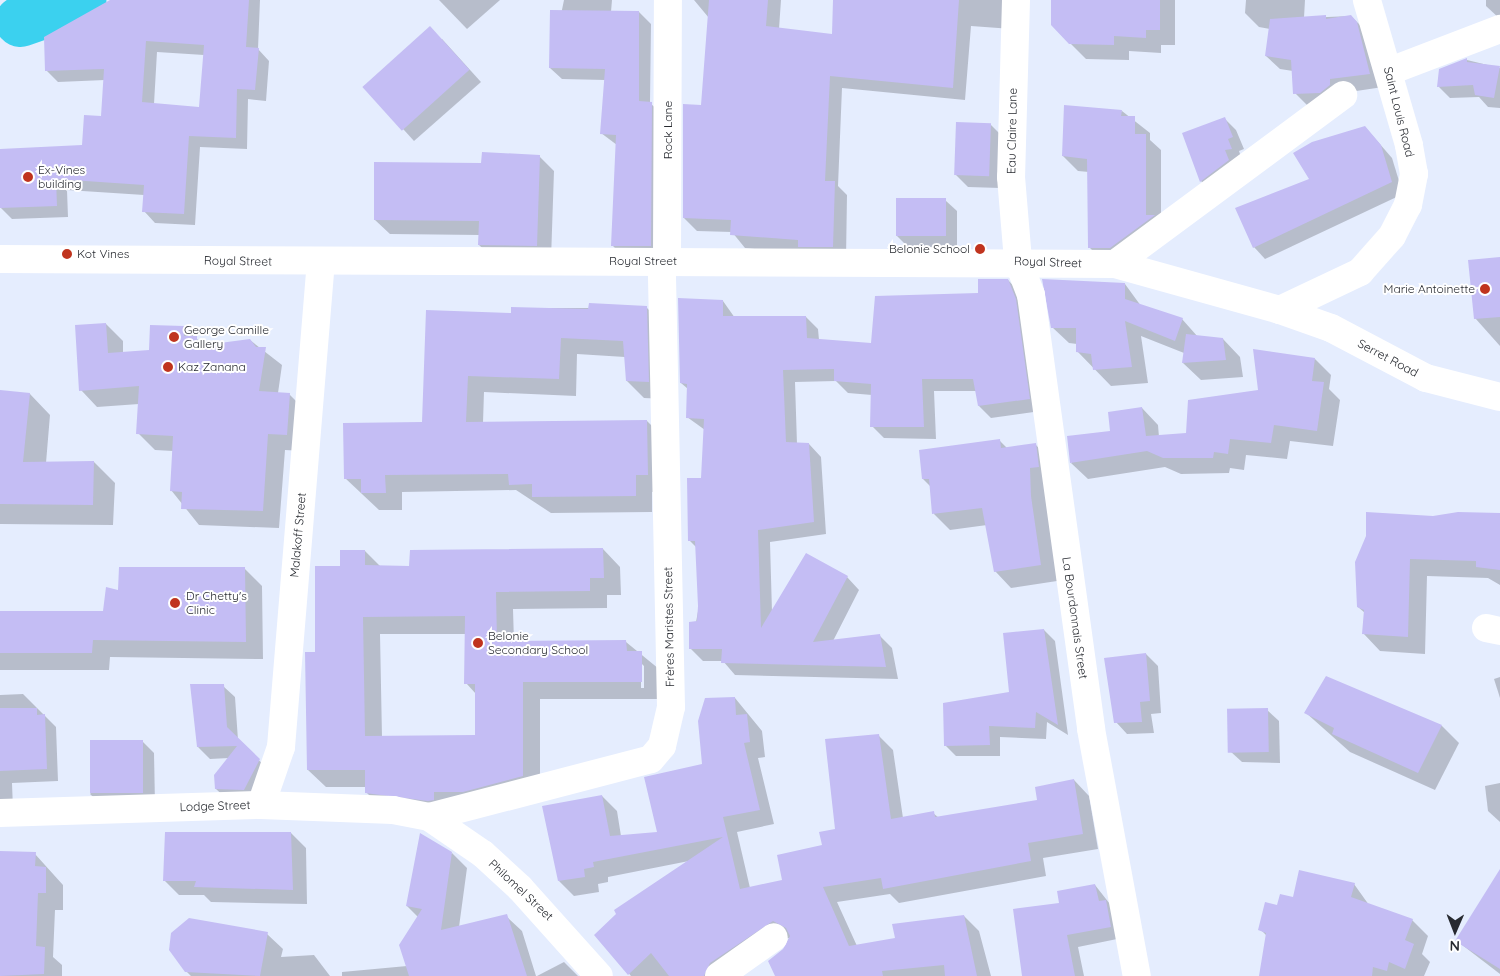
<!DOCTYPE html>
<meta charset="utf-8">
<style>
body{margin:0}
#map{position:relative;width:1500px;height:976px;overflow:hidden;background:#e5edfe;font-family:Quicksand,sans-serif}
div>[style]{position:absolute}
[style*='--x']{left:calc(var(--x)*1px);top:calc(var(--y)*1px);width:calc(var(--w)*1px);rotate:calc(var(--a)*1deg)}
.shadow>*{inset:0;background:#0003}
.river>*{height:51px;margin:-25.5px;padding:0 25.5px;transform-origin:25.5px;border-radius:25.5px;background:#3bd1ef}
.building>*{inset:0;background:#c4bdf4;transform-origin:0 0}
.minor>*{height:28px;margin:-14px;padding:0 14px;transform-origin:14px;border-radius:14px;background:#fff}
.major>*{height:28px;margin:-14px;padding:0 14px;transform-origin:14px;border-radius:14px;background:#fff}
.dots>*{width:14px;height:14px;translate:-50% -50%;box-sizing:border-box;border:2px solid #fff;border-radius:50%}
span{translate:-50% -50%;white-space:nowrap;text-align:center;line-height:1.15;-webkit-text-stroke:4px #fff;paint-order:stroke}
.street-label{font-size:12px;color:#272a30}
.poi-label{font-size:12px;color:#272a30}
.left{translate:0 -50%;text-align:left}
.right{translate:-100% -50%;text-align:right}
.north{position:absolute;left:1430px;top:906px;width:50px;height:50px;-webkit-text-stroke:4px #fff;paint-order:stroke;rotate:181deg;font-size:14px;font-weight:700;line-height:20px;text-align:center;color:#272a30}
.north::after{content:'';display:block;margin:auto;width:18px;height:22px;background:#272a30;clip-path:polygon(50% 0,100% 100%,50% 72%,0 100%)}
</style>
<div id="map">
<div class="shadow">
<i style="clip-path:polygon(evenodd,193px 0,260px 0,258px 49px,269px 61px,266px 101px,248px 99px,247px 149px,200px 147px,195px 225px,155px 223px,144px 211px,144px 195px,67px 190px,68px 217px,12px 219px,0 207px,0 150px,83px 147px,102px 117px,105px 80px,58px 82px,46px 70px,193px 0,157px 52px,204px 55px,201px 108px,154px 104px,157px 52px)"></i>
<i style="clip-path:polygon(439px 0,500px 0,467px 29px)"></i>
<i style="clip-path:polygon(564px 0,612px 0,611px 12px,639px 12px,651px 24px,650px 103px,663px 115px,663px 258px,624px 257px,613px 246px,617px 145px,601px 133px,605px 80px,562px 79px,550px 68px)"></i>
<i style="clip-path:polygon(694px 0,781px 0,779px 29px,833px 36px,835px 0,1014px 0,1012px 29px,971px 26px,965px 100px,842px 88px,838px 186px,847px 195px,846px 259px,745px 248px,732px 232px,697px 231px,684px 218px,702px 106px,709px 18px)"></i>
<i style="clip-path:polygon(1052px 0,1175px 0,1175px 45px,1161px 45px,1161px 53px,1129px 51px,1129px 60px,1086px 59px,1052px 25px)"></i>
<i style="clip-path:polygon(1246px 0,1305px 0,1304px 18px,1351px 16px,1365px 30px,1383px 87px,1343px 93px,1309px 107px,1295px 93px,1293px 71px,1280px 69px,1266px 56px,1270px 29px,1259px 27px,1245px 13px)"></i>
<i style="clip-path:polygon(1486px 0,1500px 0,1500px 19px,1486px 6px)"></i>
<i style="clip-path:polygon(442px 39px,481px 82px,414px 141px,364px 86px)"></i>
<i style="clip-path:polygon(1467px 60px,1500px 68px,1500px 108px,1488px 107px,1479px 97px,1450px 98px,1439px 87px,1440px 70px)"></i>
<i style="clip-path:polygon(1122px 111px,1150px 133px,1150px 140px,1161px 150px,1161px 222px,1105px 263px,1090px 248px,1089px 172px,1078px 171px,1063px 156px)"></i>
<i style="clip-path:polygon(1224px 118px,1236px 130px,1244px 149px,1239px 151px,1242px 160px,1212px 193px,1201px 181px)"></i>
<i style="clip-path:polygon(990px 124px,1002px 136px,1000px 188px,968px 187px,956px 175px)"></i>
<i style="clip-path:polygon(1365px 127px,1392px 158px,1403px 194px,1265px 259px,1254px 247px,1311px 180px)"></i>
<i style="clip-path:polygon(539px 156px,554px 171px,551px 260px,494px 259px,479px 245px,480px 235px,390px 234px,375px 220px,482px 165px)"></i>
<i style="clip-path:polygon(945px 200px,957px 211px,957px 248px,908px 247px,896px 235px)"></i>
<i style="clip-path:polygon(1500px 259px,1500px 346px,1475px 318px)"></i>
<i style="clip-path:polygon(1008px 280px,1020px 293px,1041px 411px,991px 418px,979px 406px,976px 391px,934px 391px,936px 439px,884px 438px,872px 426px,872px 395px,848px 393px,836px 381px,795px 382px,797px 444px,809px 444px,821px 457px,826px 534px,770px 542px,772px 612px,847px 577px,859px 590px,833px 641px,880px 636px,892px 648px,898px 679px,735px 675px,723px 661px,703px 661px,691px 649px,699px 606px,697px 548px,689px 540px,702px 479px,705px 430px,687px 417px,688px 389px,681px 383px,723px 301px,735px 318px,806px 317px,818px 329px,819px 340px,873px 344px)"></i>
<i style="clip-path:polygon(1043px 281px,1125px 284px,1141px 306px,1182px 319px,1198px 337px,1223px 339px,1240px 357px,1243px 377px,1201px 380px,1183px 363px,1184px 353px,1141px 336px,1148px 383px,1111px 386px,1077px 351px,1077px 344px,1069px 343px,1052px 327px)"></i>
<i style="clip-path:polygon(512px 308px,647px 308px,664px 325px,666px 399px,644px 398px,627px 381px,625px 357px,577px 354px,576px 396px,484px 392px,483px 423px,647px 421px,664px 438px,665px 491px,652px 492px,652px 512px,551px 513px,516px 490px,402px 492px,402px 510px,379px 510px,345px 478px,423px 423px,512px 315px)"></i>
<i style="clip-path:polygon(106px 324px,123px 341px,123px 353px,151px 351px,183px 327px,205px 346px,250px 340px,282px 365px,278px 393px,289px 394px,306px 411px,304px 451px,285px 450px,279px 528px,199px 525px,171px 490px,173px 451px,155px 450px,138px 433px,139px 404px,97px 407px,81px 390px)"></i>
<i style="clip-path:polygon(1315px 359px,1331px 375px,1329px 389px,1340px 400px,1333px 446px,1290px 441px,1287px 459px,1246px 455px,1244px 470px,1230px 468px,1229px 473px,1181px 474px,1165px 467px,1088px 479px,1071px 463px,1142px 408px,1158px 425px,1159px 437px,1187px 434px)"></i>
<i style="clip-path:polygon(0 392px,30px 394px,50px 415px,46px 463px,94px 462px,115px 483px,113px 525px,0 524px)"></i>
<i style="clip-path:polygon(1000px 441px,1007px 448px,1035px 444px,1051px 461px,1057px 581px,1011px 588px,995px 571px,987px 525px,950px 530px,934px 514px,931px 487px,923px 479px)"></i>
<i style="clip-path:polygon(1500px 513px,1500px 585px,1488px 578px,1427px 576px,1425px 654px,1380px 651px,1363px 633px,1365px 613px,1358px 607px,1433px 518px)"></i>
<i style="clip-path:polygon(evenodd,603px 549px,620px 567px,621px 595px,607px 595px,607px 608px,513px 609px,514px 642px,626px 642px,659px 669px,659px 699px,540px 699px,540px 793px,384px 810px,367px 793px,366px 787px,326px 787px,308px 770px,316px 653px,341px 567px,365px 551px,380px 566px,411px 567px,603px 549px,380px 634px,466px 634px,466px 683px,476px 694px,476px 736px,382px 737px,380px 634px,603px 549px,641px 663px,644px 666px,644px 688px,641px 688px,641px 663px)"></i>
<i style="clip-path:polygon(244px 568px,262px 586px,263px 659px,110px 657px,109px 670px,0 670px,0 635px,105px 612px,119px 591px)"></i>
<i style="clip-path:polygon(1044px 630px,1055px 641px,1068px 735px,1047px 722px,1046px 739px,1000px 737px,1000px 756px,956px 756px,945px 745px,1010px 693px)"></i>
<i style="clip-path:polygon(1146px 654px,1158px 666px,1161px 713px,1151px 714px,1154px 733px,1127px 734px,1116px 722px)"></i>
<i style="clip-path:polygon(1500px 677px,1500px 698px,1494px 679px)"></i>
<i style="clip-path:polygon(223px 686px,235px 697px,238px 740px,271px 772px,255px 801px,228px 800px,216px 789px,229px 758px,210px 759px,198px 747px)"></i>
<i style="clip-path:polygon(23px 694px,56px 727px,58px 781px,12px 783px,13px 809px,0 810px,0 695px)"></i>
<i style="clip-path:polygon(735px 698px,762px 731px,765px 757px,758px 758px,774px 824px,737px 832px,750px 888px,784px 881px,824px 846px,836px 830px,878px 735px,893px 750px,903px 818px,933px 813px,939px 818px,1039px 801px,1074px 780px,1089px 796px,1098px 849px,1043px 858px,1046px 876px,899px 903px,890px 894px,837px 902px,857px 946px,897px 939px,964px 916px,979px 931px,991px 976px,777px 976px,789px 938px,780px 939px,728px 976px,631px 976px,596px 935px,689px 861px,608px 877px,608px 882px,598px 884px,599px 892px,574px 896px,559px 881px,602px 796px,617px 811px,621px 836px,658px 833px,703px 765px)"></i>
<i style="clip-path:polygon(1267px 710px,1279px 721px,1280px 763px,1242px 762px,1230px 751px)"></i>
<i style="clip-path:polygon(1305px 712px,1442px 726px,1459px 743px,1435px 790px,1350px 752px)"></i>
<i style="clip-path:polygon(142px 741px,154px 753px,155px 804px,102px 805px,90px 794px)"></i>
<i style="clip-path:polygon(1500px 783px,1500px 822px,1488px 811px,1485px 786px)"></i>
<i style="clip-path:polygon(291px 833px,306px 848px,307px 904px,211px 902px,204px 895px,179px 895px,164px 880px)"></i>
<i style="clip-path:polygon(0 853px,35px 854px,63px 885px,63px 910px,55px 910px,53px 957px,62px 965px,62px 976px,0 976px)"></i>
<i style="clip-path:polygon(452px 853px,467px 868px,459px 927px,506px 916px,522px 931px,536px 976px,342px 976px,342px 972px,407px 966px,418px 917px,407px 906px)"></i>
<i style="clip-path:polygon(1354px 884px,1369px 905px,1412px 920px,1428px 936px,1422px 954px,1430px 962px,1424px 976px,1261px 976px,1267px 936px,1260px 929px,1278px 906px)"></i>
<i style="clip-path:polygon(1095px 885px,1117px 913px,1122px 938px,1078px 947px,1084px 976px,1024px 976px,1060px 904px)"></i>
<i style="clip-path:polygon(1500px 907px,1500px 974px,1457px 941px)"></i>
<i style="clip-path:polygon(267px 934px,283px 949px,281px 957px,314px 955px,330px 976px,191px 976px,186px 971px)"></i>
<i style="clip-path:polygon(564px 962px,578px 976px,537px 976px)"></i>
</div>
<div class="river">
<i style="--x:20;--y:21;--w:64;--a:-19.3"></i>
</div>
<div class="building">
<i style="clip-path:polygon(evenodd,110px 0,249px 0,246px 47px,259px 48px,255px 90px,237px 89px,236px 138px,189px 136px,184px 214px,142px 212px,144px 185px,56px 179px,57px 206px,0 208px,0 149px,82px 145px,84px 115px,101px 116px,104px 69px,45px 71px,44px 37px,110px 0,146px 41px,204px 45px,199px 107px,142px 102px,146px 41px)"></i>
<i style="clip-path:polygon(709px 0,768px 0,766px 26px,832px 34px,833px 0,959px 0,953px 88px,830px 76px,825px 181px,835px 181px,833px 247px,798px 247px,798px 240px,730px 235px,731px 220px,683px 218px,683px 104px,701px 105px)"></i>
<i style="clip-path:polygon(1051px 0,1160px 0,1160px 30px,1146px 30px,1146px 38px,1114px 36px,1114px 45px,1069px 44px,1051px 25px)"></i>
<i style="clip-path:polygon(550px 10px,639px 11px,639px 101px,652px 102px,651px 246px,611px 246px,616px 135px,600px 134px,605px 69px,549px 68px)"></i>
<i style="clip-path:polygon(1326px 15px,1326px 19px,1351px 15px,1357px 22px,1370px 74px,1330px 79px,1330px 85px,1320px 93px,1293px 94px,1291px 60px,1265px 56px,1270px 19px)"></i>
<i style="left:430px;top:26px;width:59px;height:91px;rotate:48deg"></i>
<i style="clip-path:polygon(1467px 58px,1467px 62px,1500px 66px,1494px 98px,1475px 95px,1473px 85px,1437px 87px,1439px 69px)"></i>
<i style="clip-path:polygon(1064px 105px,1122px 110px,1121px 116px,1135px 116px,1135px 134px,1146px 134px,1146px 215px,1155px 215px,1110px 248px,1088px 248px,1087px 159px,1062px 156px)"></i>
<i style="clip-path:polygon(1225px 117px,1233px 137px,1228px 139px,1232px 149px,1225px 150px,1229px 160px,1200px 182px,1182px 133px)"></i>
<i style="left:956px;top:122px;width:35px;height:53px;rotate:2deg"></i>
<i style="clip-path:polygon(1365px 126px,1381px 145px,1392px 182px,1253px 248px,1235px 208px,1309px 179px,1293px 153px,1312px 142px)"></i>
<i style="clip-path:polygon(482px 152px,540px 155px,537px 246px,478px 245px,479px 221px,374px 220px,374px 162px,481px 163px)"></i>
<i style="left:896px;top:198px;width:50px;height:38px"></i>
<i style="clip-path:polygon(1500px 257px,1500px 317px,1474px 319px,1468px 260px)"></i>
<i style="clip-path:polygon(978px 279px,1008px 279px,1016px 299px,1030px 399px,978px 406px,973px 379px,922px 379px,924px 427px,870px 427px,871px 384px,834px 381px,834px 369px,783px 370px,786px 442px,809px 443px,814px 522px,758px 530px,761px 628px,806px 553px,848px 576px,813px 642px,880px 634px,886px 667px,721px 663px,722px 649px,689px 649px,689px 622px,697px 621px,698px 606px,695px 541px,688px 541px,687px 478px,701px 478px,704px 419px,686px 418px,687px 384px,680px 383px,678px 298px,723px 300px,723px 316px,806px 316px,807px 338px,871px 343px,875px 296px,978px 293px)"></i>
<i style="clip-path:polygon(1042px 279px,1125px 283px,1125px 299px,1183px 318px,1175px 341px,1125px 321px,1132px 367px,1093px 370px,1091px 354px,1076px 352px,1076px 328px,1051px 328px)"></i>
<i style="clip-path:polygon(589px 303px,647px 306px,649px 382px,626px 381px,623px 341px,561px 338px,559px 379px,468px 376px,466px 422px,647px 420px,648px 475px,636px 475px,636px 496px,532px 497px,532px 484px,509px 485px,508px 474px,385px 475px,386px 493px,361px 493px,361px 479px,344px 479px,343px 423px,422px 422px,426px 310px,511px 313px,511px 307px,588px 309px)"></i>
<i style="clip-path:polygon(106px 323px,108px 353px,149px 350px,150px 325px,184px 326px,184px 336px,197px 336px,197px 346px,250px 339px,256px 347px,266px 347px,259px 391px,290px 393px,287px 435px,268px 434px,263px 511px,181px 509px,182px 492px,170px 491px,173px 436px,136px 434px,139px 386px,79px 391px,75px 325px)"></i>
<i style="clip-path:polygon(1186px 334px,1223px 338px,1226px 360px,1182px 363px)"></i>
<i style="clip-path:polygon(1253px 349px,1315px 358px,1312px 381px,1324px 382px,1317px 431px,1274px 425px,1271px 443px,1230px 439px,1228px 454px,1214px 452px,1213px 458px,1163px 458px,1147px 451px,1070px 463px,1067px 436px,1110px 431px,1108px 412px,1142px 407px,1146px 436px,1186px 433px,1188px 400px,1258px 390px)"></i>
<i style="clip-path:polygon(0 390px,30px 393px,23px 462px,94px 461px,93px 505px,0 504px)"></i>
<i style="clip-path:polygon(1000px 439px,1001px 448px,1036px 443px,1039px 467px,1030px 468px,1031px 496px,1041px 565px,994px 572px,982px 508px,932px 514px,929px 479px,922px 479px,919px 450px)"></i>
<i style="clip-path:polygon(1366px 512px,1433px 516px,1458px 512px,1500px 513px,1500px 570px,1476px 567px,1476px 561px,1410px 559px,1408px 637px,1362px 634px,1364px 610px,1357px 607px,1355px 562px,1366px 536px)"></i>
<i style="clip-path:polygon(evenodd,603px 548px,604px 578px,590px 578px,590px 591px,496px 592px,497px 641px,626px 640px,627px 651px,642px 651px,642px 682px,523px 682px,523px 776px,463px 792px,434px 792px,434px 800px,428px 801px,365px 793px,365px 770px,307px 770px,305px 652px,315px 652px,315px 566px,340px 566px,340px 550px,365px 550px,365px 565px,409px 566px,410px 550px,603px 548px,465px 616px,464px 684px,475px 684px,475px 735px,365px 736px,363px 617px,465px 616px)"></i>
<i style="clip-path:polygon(119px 567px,245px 567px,246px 642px,93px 640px,92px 653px,0 653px,0 611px,103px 611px,106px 587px,118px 590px)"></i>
<i style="clip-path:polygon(1044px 629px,1058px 725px,1036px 712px,1035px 728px,989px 726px,990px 745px,944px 746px,943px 703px,1009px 692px,1003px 633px)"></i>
<i style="clip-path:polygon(1146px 653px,1150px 701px,1140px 702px,1142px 722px,1114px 723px,1104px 658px)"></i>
<i style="clip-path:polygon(1326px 676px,1442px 725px,1418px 773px,1332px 734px,1334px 728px,1304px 713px)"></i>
<i style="clip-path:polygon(190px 684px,224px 684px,227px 727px,260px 759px,244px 790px,215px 789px,214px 775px,237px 746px,197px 747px)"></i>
<i style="clip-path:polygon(735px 697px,736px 715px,747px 714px,750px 742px,744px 743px,760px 810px,723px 817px,740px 889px,782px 880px,777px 855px,822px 845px,819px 832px,835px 829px,825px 739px,879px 734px,891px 819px,934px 811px,935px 817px,1037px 800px,1035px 787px,1074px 779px,1083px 834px,1028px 843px,1031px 861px,883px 889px,881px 878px,823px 887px,849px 946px,895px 938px,892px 924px,964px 915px,977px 976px,945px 976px,944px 965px,882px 971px,883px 976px,775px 976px,768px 961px,783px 949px,790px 936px,786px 928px,773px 921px,710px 963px,704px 976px,669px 976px,651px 953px,628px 975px,594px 935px,616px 914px,614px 910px,723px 837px,593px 862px,594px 867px,584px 869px,585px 877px,558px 881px,542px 806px,602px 795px,610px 836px,657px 832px,644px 777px,702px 764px,698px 721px,705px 698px)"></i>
<i style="clip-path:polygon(0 708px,37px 708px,37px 715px,45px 714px,47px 769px,0 771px)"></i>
<i style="left:1268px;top:708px;width:44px;height:41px;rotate:89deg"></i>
<i style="left:143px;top:740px;width:53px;height:53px;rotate:90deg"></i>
<i style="clip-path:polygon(165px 832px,291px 832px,293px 890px,194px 887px,196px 881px,163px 881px)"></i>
<i style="clip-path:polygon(420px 833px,452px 852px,441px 930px,507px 914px,527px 976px,409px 976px,399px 945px,422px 909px,406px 906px)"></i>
<i style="clip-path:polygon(0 851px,36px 852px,35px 866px,46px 867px,46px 893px,38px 893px,36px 946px,45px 947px,44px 974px,0 976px)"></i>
<i style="clip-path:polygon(1500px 869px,1500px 969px,1455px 941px)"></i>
<i style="clip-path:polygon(1299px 870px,1355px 883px,1351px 897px,1413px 919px,1405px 940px,1414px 944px,1405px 969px,1389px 962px,1387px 971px,1373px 967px,1372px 976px,1259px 976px,1266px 933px,1258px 930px,1265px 902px,1277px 905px,1280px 894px,1293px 897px)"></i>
<i style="clip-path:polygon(1095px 884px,1099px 901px,1106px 900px,1111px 927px,1067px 935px,1075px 976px,1022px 976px,1013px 909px,1059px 903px,1057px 891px)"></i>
<i style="clip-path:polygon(189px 918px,268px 932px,260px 976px,185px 972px,169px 950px,171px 933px)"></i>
</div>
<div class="minor">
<i style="--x:1016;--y:0;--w:177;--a:91.6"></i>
<i style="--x:1011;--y:177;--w:84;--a:85.2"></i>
<i style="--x:1018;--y:261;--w:36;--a:69"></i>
<i style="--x:1031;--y:295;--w:438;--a:82.1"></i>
<i style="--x:1091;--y:729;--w:251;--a:79.5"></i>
<i style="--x:1390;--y:71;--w:118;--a:-20.9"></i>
<i style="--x:667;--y:260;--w:260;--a:-89.8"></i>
<i style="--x:1115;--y:264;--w:284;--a:-36.5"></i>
<i style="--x:1280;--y:310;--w:54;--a:19.4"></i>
<i style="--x:1331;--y:328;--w:107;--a:27.8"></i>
<i style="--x:1426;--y:378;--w:76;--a:14.4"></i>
<i style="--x:1486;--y:628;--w:14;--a:12"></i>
<i style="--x:261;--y:805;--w:61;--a:-71"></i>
<i style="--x:281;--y:747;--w:487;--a:-85.3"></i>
<i style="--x:0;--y:813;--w:261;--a:-1.8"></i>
<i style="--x:261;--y:805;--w:132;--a:2.2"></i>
<i style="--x:393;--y:810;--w:37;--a:11"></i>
<i style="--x:429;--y:817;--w:229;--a:-14.6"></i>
<i style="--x:651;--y:759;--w:17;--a:-50"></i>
<i style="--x:662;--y:746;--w:40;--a:-77"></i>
<i style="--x:671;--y:707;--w:446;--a:-91.2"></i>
<i style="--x:429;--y:817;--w:65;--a:34.4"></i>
<i style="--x:483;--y:854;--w:50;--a:42.6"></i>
<i style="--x:520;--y:888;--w:118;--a:48.1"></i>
<i style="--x:719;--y:976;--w:67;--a:-35.3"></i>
</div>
<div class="major">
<i style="--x:0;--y:259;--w:1115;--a:0.26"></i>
<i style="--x:1115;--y:264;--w:171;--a:15.6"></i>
<i style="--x:1280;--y:310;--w:89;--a:-25.4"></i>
<i style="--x:1360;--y:272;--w:48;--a:-48.4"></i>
<i style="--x:1392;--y:236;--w:35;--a:-63"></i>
<i style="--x:1408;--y:205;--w:32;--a:-79"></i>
<i style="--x:1414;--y:174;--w:29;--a:-100"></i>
<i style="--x:1409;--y:145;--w:151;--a:-106.2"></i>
</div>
<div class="dots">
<i style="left:28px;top:177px;background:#c0341e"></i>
<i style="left:980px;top:249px;background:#c0341e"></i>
<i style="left:67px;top:254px;background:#c0341e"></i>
<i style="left:1485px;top:289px;background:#c0341e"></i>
<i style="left:174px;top:337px;background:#c0341e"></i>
<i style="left:168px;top:367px;background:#c0341e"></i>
<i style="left:175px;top:603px;background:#c0341e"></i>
<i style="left:478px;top:643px;background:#c0341e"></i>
</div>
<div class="street-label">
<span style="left:1399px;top:112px;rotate:76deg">Saint Louis Road</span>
<span style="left:668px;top:130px;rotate:-90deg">Rock Lane</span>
<span style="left:1012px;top:131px;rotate:-89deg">Eau Claire Lane</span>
<span style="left:238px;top:261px;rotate:1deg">Royal Street</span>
<span style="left:643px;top:261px">Royal Street</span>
<span style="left:1048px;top:262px;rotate:2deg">Royal Street</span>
<span style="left:1388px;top:358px;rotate:28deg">Serret Road</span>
<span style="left:298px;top:535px;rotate:-85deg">Malakoff Street</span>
<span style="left:1075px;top:618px;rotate:82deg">La Bourdonnais Street</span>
<span style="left:669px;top:627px;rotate:-91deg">Frères Maristes Street</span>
<span style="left:215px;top:806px;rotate:-2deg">Lodge Street</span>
<span style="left:521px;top:890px;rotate:43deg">Philomel Street</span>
</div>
<div class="poi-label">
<span class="left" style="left:38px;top:177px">Ex-Vines<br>building</span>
<span class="right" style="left:970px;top:249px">Belonie School</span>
<span class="left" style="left:77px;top:254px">Kot Vines</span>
<span class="right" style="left:1475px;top:289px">Marie Antoinette</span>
<span class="left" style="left:184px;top:337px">George Camille<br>Gallery</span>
<span class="left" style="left:178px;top:367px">Kaz Zanana</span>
<span class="left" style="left:186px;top:603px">Dr Chetty's<br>Clinic</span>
<span class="left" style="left:488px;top:643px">Belonie<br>Secondary School</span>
</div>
<div class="north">N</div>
</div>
